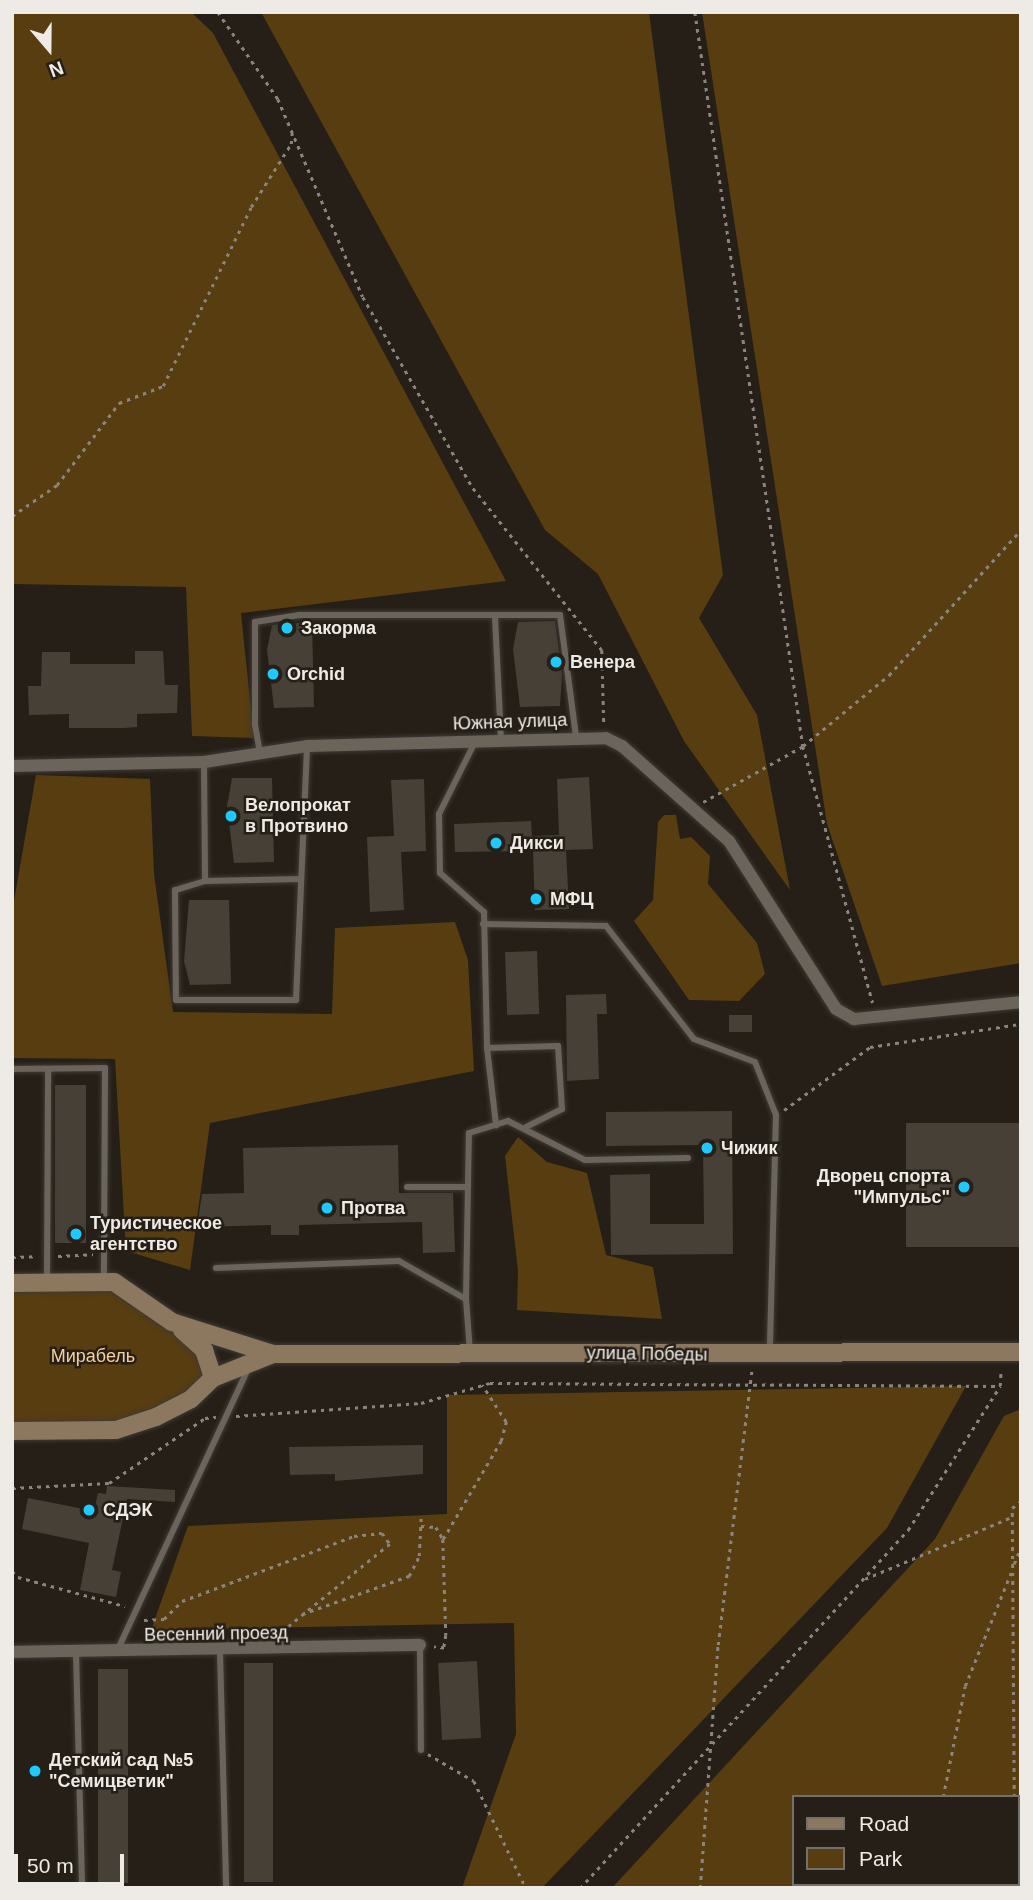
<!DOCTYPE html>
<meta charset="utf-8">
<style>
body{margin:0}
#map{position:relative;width:1033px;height:1900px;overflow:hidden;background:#251f17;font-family:Arial,sans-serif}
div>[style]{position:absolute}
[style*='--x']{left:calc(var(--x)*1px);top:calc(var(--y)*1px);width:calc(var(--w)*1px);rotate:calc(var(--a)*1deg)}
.green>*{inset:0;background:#583d10}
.building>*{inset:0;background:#464037;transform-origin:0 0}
.path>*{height:2.5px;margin-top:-1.25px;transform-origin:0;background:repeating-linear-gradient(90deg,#8a857f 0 3.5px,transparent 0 8.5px)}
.roads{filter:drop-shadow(0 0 2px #3f3a36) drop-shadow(0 0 2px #3f3a36)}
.lane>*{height:6px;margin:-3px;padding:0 3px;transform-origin:3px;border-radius:3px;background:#6b645b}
.street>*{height:12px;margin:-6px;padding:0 6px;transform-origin:6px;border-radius:6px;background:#6b645b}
.secondary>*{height:18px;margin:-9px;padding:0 9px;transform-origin:9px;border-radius:9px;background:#8b785e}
.dots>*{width:19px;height:19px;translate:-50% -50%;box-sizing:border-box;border:4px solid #251f17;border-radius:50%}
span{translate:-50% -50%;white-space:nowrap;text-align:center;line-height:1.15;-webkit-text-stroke:5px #251f17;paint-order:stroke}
.poi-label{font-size:18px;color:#eeeae5;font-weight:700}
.left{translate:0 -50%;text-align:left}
.right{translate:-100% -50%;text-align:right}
.street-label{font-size:18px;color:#eeeae5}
.park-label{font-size:18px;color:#f6cf97}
.frame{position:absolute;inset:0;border:14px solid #eeeae5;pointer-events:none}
.legend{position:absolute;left:792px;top:1795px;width:228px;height:91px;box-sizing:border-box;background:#251f17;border:2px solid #757069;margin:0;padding:9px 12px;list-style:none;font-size:21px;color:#eeeae5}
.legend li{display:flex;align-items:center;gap:14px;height:35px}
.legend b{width:35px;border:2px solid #757069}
.north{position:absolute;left:14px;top:14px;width:70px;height:70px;-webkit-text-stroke:5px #251f17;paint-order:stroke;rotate:160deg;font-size:19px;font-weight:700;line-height:28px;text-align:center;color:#eeeae5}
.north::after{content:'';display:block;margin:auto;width:24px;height:32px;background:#eeeae5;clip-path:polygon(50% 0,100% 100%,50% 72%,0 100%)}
.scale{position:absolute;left:14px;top:1854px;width:110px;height:32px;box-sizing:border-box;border:4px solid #eeeae5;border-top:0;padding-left:9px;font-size:21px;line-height:24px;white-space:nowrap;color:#eeeae5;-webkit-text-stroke:5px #251f17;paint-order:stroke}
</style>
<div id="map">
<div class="green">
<i style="clip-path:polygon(12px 12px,191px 12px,213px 33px,506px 581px,241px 613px,254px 738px,192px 736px,186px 587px,12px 584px)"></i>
<i style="clip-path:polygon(261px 12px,649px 12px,723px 575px,699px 618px,757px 715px,790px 890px,684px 741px,598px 574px,545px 530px)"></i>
<i style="clip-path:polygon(702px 12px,1021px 12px,1021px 963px,882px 986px,827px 824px)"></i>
<i style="clip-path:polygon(36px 775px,150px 779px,154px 874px,173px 1012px,332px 1014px,335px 928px,455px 922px,468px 960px,474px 1071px,210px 1123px,190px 1270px,126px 1251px,115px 1059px,12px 1058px,12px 912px)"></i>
<i style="clip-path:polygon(664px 815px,676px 815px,680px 839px,691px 837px,710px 856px,708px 884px,757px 943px,765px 974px,739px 1001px,689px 1000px,634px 921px,653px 900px,658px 822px)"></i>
<i style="clip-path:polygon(518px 1137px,547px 1162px,587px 1173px,606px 1255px,653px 1267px,662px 1319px,517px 1310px,518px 1271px,505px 1156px)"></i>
<i style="clip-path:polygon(114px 1282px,172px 1322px,213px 1378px,116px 1430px,12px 1431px,12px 1283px)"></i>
<i style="clip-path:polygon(966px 1386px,887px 1528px,542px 1888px,462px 1888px,516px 1734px,514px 1623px,151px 1630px,188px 1526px,447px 1514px,447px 1395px)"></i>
<i style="clip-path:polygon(evenodd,1021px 1409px,1021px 1888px,612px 1888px,935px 1539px,1004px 1416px,1021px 1409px,793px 1797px,1017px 1797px,1017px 1884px,793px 1884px,793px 1797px)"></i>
</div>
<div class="building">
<i style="clip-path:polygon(555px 621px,562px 675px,560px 706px,520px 707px,513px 649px,518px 622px)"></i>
<i style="clip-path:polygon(312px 622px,314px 707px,274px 708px,267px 650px,272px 625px)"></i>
<i style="clip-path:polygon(135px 651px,163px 651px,165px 685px,178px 685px,177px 713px,137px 714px,137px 727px,124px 728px,69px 728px,69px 714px,29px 715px,28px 686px,41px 686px,42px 652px,70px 652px,70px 664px,135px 664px)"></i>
<i style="clip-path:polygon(589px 777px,593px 849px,566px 850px,569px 909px,535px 910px,533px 851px,455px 852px,454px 824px,531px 821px,532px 836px,559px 835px,557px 779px)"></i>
<i style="clip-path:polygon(232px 778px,272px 778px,274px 862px,234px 863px,227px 806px)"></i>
<i style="clip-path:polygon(424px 779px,426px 851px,401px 852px,404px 910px,370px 912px,367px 837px,394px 836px,391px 780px)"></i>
<i style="clip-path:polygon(189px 900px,229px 900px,231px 984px,190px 985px,184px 961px)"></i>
<i style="left:537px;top:951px;width:63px;height:32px;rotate:88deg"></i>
<i style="clip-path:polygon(606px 994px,607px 1014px,597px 1014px,599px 1079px,567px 1081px,566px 995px)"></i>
<i style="left:752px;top:1015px;width:17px;height:23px;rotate:90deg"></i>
<i style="left:55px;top:1085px;width:31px;height:158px"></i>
<i style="clip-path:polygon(732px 1111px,733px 1254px,611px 1255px,610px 1175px,650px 1174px,650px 1224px,704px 1224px,703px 1145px,606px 1146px,606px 1112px)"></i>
<i style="left:1021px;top:1123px;width:124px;height:115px;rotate:90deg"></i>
<i style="clip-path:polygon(398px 1145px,399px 1193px,453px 1193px,455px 1252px,423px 1253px,422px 1222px,299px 1225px,299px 1235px,271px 1235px,271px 1225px,197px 1227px,202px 1194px,244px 1193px,243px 1148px)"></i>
<i style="clip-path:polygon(423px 1445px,423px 1474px,335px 1481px,335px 1474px,290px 1475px,289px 1447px)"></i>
<i style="clip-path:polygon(107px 1486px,175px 1490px,175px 1502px,127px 1499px,112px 1570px,121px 1572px,116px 1597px,80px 1590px,89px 1543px,22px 1529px,28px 1498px,94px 1511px,98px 1493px,106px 1494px)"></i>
<i style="left:477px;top:1661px;width:77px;height:39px;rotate:87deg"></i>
<i style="left:244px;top:1663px;width:29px;height:219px"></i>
<i style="left:98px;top:1669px;width:30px;height:214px"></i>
</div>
<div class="path">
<i style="--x:218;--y:12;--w:106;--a:55.4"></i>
<i style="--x:278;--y:99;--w:215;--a:66.8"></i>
<i style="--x:363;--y:297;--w:220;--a:60.1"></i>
<i style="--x:473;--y:488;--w:207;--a:51.5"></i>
<i style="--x:602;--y:650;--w:74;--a:88.5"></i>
<i style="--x:695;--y:12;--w:742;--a:81.63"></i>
<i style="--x:803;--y:746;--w:266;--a:74.8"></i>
<i style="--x:12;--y:516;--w:55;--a:-34.6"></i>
<i style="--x:57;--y:485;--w:103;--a:-52.9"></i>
<i style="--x:119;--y:403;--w:47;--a:-21.1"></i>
<i style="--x:163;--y:386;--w:199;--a:-63.8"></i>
<i style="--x:251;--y:207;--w:75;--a:-57.6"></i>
<i style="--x:291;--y:144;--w:11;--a:-85"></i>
<i style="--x:703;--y:802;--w:115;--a:-29.2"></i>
<i style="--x:803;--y:746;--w:112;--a:-39.5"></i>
<i style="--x:889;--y:675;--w:196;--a:-47.7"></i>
<i style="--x:784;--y:1110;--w:107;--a:-36.2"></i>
<i style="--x:870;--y:1047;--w:153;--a:-8.7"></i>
<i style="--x:58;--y:1256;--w:35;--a:-3"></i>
<i style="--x:12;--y:1257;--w:25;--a:-2"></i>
<i style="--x:236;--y:1416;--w:185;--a:-4"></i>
<i style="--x:421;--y:1403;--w:72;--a:-16.2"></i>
<i style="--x:490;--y:1383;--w:510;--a:0.34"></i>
<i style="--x:12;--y:1488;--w:97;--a:-3"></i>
<i style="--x:109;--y:1483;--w:116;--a:-34.1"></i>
<i style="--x:205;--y:1418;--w:11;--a:-5"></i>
<i style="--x:421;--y:1526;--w:15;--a:4"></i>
<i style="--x:436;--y:1527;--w:14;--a:60"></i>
<i style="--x:443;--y:1539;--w:96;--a:88.2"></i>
<i style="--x:446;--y:1635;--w:13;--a:99"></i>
<i style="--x:444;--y:1648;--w:10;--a:-174"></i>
<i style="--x:443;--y:1539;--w:114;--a:-59.4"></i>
<i style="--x:501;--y:1441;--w:20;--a:-75"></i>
<i style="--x:506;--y:1422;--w:44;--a:-123"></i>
<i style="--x:1014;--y:1564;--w:18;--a:-68"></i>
<i style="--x:12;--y:1571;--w:8;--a:45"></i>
<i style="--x:18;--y:1577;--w:111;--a:15.2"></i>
<i style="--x:865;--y:1579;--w:160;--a:-22.9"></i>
<i style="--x:302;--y:1614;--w:114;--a:-19.6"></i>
<i style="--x:409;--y:1576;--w:22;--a:-63"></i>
<i style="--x:419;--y:1556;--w:40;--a:-87.1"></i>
<i style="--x:144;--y:1620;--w:20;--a:-3"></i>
<i style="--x:164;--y:1619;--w:25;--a:-45"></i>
<i style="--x:182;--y:1601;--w:184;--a:-20.7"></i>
<i style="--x:354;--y:1536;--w:28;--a:-6"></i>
<i style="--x:382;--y:1533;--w:14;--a:54"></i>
<i style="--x:390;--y:1544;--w:132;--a:140.9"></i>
<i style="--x:428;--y:1754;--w:53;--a:30.4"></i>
<i style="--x:474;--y:1781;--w:119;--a:64.1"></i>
<i style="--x:943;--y:1797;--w:113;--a:-78.8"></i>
<i style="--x:965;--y:1686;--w:125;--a:-67.9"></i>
<i style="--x:1014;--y:1797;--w:289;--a:-90.4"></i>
<i style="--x:1012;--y:1508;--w:11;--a:-38"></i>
<i style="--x:1017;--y:1816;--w:4;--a:-14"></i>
<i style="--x:1014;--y:1884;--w:4;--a:90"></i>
<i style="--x:580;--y:1888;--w:486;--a:-47.5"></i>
<i style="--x:908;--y:1530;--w:171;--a:-57.4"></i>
<i style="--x:1000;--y:1386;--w:17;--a:-87"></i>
<i style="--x:700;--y:1888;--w:244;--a:-85.8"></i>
<i style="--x:718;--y:1645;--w:277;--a:-83"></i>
<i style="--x:847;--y:1888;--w:9;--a:-27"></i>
<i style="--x:920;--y:1888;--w:4;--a:-76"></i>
</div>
<div class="roads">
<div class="lane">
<i style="--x:495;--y:617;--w:122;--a:87.2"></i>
<i style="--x:475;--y:742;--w:80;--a:116.6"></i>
<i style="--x:439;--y:814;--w:59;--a:89"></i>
<i style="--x:440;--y:873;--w:59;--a:41.6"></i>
<i style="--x:484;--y:912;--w:136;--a:88.7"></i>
<i style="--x:487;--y:1048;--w:78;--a:83.3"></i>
<i style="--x:260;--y:753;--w:28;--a:-100"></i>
<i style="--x:255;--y:725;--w:103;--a:-90"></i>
<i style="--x:255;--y:622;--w:45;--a:-9"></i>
<i style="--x:299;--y:615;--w:261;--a:0"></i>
<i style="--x:560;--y:615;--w:123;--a:82.5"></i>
<i style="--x:204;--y:762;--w:119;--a:89.5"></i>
<i style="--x:301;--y:879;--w:96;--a:178.8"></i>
<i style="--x:205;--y:881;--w:31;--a:163"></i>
<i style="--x:175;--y:890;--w:110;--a:89.5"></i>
<i style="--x:176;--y:1000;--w:120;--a:0"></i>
<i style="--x:296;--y:1000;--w:254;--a:-87.5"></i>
<i style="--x:483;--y:924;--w:123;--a:0.9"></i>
<i style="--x:606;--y:926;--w:143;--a:52.1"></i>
<i style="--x:694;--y:1039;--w:65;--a:20.7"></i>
<i style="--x:755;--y:1062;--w:57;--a:68.4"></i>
<i style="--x:776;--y:1115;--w:235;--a:91.5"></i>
<i style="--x:487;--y:1048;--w:71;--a:-1.6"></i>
<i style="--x:558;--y:1046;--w:63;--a:86.4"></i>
<i style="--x:562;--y:1109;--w:40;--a:153.4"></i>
<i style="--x:12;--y:1069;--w:93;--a:-0.6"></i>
<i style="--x:105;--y:1068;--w:213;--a:90.3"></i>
<i style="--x:407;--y:1187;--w:61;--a:0"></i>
<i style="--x:216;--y:1268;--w:183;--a:-2.2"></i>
<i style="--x:399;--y:1261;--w:77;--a:29.6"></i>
<i style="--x:466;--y:1299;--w:53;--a:85.7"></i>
<i style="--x:47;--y:1281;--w:212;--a:-89.7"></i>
<i style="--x:466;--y:1299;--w:166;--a:-89"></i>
<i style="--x:469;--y:1133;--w:41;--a:-17.1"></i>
<i style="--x:508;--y:1121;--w:86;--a:26.9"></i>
<i style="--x:585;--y:1160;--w:103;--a:-1.1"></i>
<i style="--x:420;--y:1645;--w:105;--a:89.5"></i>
<i style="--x:118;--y:1649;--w:311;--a:-65.1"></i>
<i style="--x:220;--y:1652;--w:236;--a:88.5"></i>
<i style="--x:76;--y:1653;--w:235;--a:88.5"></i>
</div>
<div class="street">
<i style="--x:12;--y:766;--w:192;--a:-1.2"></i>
<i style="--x:204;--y:762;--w:104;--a:-8.8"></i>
<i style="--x:307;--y:746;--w:299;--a:-1.5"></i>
<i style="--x:606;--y:738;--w:18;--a:27"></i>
<i style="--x:622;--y:746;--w:143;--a:41.6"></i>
<i style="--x:729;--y:841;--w:199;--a:57.5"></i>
<i style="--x:836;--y:1009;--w:21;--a:29"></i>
<i style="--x:854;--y:1019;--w:168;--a:-5.8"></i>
<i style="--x:12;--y:1652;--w:408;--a:-1"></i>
</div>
<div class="secondary">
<i style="--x:12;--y:1283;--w:102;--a:-0.6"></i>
<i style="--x:114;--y:1282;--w:70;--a:34.6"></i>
<i style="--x:172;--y:1322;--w:106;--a:17.6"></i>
<i style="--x:273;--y:1354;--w:748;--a:-0.15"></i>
<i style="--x:182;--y:1330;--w:30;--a:42"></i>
<i style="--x:204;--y:1350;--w:29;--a:72"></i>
<i style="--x:12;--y:1431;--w:104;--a:-0.6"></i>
<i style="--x:116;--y:1430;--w:42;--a:-18"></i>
<i style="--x:156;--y:1417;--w:39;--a:-27"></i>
<i style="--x:191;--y:1399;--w:30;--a:-44"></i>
<i style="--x:213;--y:1378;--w:65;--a:-21.8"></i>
</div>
</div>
<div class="dots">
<i style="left:287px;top:628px;background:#1dc9fd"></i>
<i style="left:556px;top:662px;background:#1dc9fd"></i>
<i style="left:273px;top:674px;background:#1dc9fd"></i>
<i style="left:231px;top:816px;background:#1dc9fd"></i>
<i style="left:496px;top:843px;background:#1dc9fd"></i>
<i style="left:536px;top:899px;background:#1dc9fd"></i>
<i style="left:707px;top:1148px;background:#1dc9fd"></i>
<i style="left:964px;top:1187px;background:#1dc9fd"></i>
<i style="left:327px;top:1208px;background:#1dc9fd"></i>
<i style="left:76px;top:1234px;background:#1dc9fd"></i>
<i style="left:89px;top:1510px;background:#1dc9fd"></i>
<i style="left:35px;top:1771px;background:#1dc9fd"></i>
</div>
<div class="poi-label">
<span class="left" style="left:301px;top:628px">Закорма</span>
<span class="left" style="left:570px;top:662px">Венера</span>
<span class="left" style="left:287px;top:674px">Orchid</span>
<span class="left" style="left:245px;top:816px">Велопрокат<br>в Протвино</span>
<span class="left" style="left:510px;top:843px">Дикси</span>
<span class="left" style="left:550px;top:899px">МФЦ</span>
<span class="left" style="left:721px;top:1148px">Чижик</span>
<span class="right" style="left:950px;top:1187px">Дворец спорта<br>"Импульс"</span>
<span class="left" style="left:341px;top:1208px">Протва</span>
<span class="left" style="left:90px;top:1234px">Туристическое<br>агентство</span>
<span class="left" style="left:103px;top:1510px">СДЭК</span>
<span class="left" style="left:49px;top:1771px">Детский сад №5<br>"Семицветик"</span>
</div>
<div class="street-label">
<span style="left:510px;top:722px;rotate:-2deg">Южная улица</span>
<span style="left:647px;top:1354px;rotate:1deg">улица Победы</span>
<span style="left:216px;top:1634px;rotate:-1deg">Весенний проезд</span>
</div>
<div class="park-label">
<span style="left:93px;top:1356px">Мирабель</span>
</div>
<div class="frame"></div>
<ul class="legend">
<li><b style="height:9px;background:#8b785e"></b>Road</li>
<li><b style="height:19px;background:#583d10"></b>Park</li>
</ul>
<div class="north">N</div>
<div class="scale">50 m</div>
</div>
